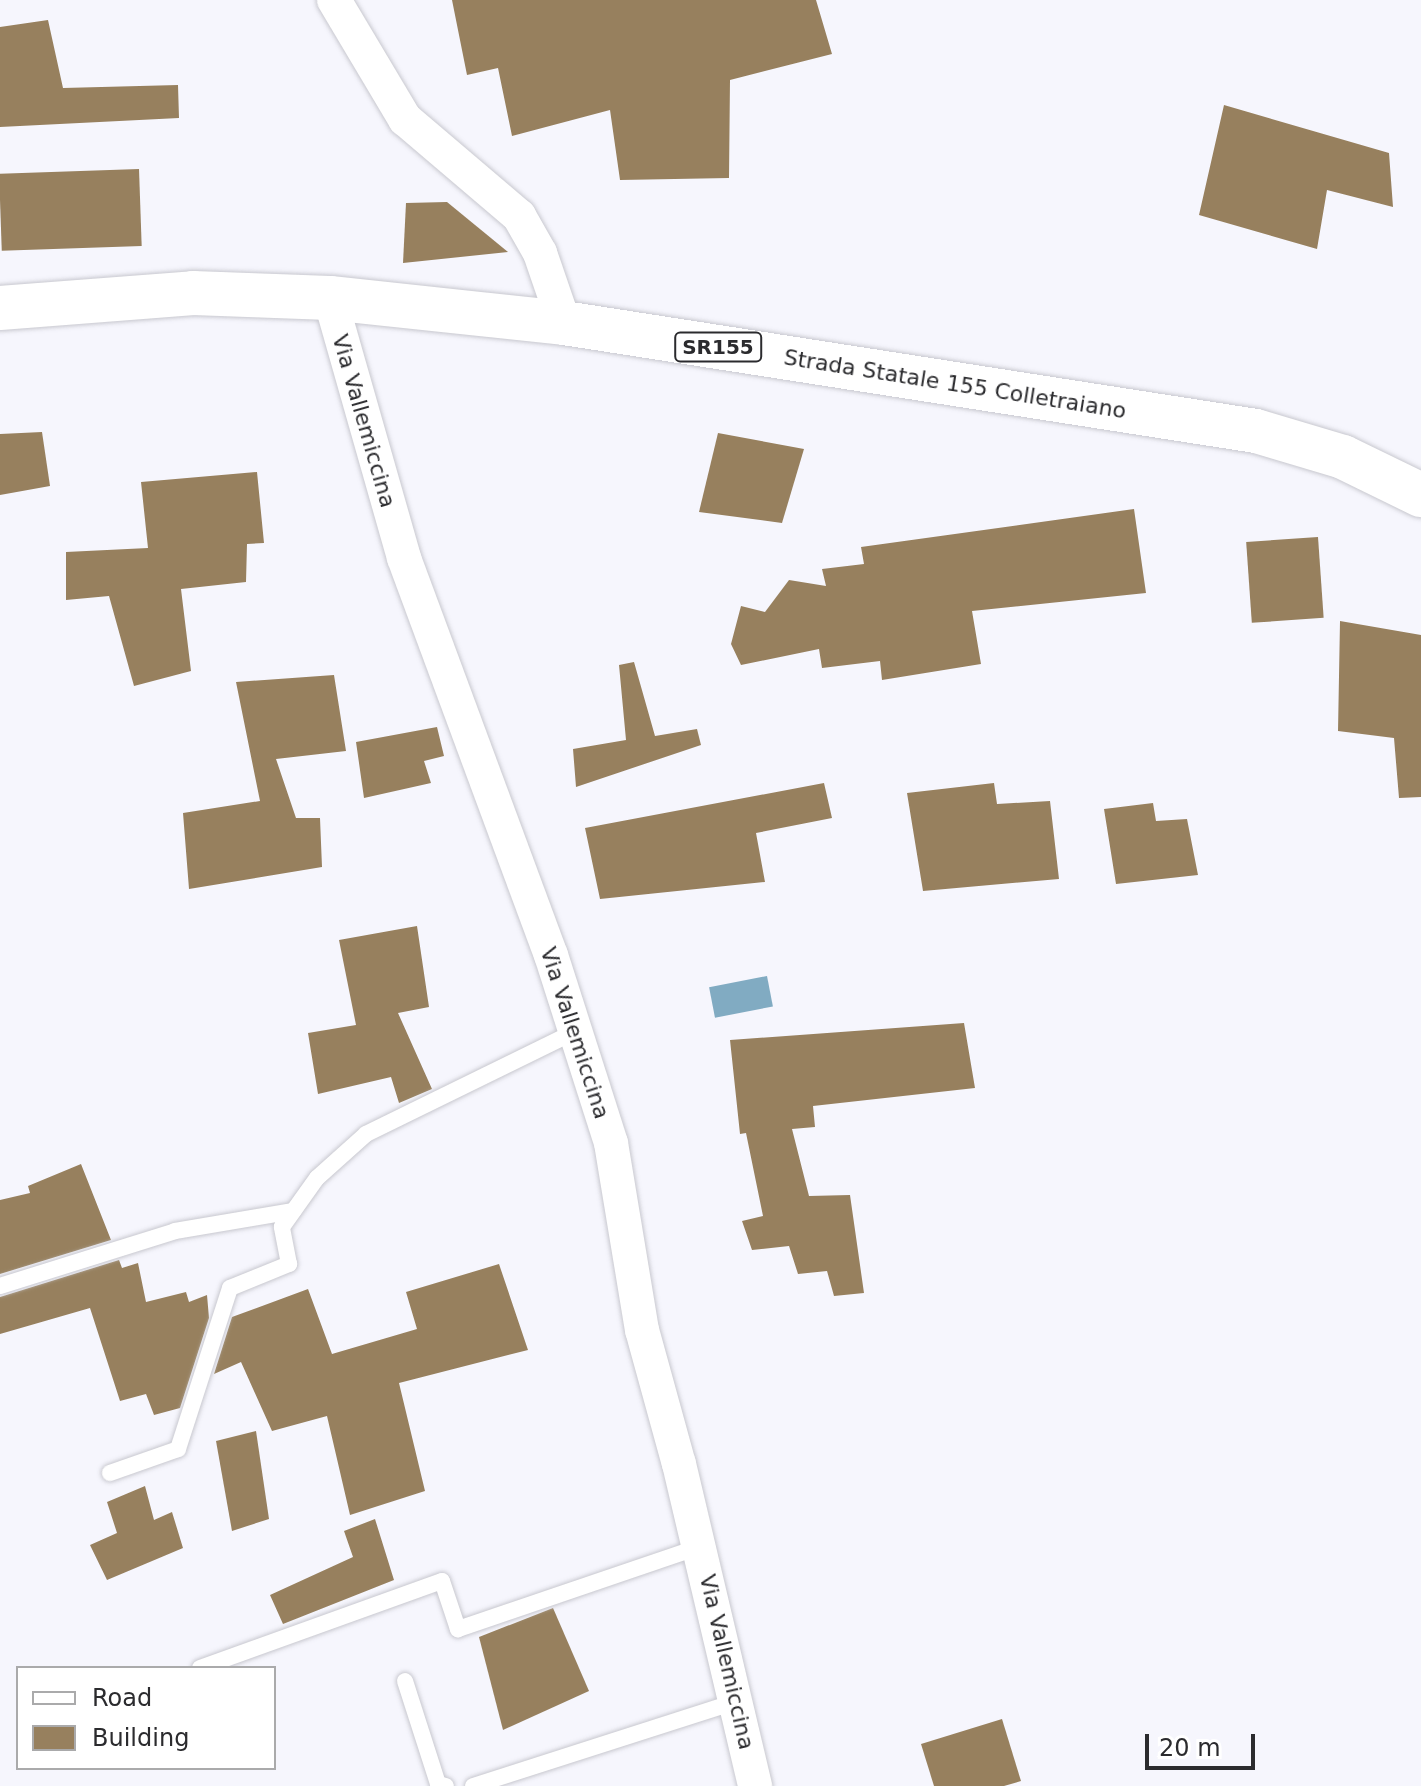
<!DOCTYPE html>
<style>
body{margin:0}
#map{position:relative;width:1421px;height:1786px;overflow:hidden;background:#f6f6fd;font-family:"DejaVu Sans",sans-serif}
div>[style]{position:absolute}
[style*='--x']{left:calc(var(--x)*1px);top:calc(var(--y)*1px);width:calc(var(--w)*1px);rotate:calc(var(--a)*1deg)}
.water>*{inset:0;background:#81abc2;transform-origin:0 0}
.building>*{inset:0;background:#97805e;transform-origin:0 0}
.roads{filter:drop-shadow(0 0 2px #c8c8cf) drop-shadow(0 0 2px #c8c8cf)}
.lane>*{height:16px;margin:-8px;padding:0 8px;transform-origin:8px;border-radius:8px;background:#fff}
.street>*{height:34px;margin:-17px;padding:0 17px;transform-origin:17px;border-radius:17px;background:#fff}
.primary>*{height:44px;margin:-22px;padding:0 22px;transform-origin:22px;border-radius:22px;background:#fff}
span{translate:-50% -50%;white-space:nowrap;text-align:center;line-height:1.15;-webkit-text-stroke:7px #fff;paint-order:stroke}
.shield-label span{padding:2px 6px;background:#fff;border:2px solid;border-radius:6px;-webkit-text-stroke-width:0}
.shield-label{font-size:20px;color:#2b2b2e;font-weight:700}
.street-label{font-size:22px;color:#2b2b2e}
.legend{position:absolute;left:16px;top:1666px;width:260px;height:104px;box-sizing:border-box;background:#fff;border:2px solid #aaaaab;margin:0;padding:10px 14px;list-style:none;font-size:24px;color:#2b2b2e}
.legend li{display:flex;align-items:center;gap:16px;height:40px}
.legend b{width:40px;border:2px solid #aaaaab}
.scale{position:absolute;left:1145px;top:1734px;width:110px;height:36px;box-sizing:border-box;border:4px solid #2b2b2e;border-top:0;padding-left:10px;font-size:24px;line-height:28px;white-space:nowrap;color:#2b2b2e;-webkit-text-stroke:6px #fff;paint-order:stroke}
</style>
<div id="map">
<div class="water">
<i style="left:767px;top:976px;width:31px;height:59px;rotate:79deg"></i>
</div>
<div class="building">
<i style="clip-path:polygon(452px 0,816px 0,832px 54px,730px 80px,729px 178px,620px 180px,610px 110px,512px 136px,498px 68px,467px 75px)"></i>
<i style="clip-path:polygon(48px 20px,63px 88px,178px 85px,179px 118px,0 127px,0 27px)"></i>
<i style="clip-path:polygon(1224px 105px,1389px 153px,1393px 207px,1327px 190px,1317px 249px,1199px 215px)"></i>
<i style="left:139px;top:169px;width:77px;height:140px;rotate:88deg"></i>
<i style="clip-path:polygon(447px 202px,508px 252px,403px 263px,406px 203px)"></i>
<i style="clip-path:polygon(42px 432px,50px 486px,0 495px,0 434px)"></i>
<i style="clip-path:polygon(718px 433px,804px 449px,782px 523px,699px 512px)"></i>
<i style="clip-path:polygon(257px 472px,264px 543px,247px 544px,246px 582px,181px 589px,191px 671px,134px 686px,109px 596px,66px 600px,66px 552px,148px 548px,141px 482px)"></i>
<i style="clip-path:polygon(1134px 509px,1146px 593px,972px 611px,981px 664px,882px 680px,880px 661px,822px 668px,819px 649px,741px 665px,731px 644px,741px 606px,765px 612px,789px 580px,826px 586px,822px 569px,864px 564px,861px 547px)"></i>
<i style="left:1318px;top:537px;width:81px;height:72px;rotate:86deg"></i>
<i style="clip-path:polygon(1340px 621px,1421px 635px,1421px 797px,1399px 798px,1394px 738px,1338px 731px)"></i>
<i style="clip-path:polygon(634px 662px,655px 736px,697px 729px,701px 745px,576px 787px,573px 749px,626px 740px,619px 665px)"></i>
<i style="clip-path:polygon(334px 675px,346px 751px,276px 759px,296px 818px,320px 818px,322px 867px,189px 889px,183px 813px,260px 801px,236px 682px)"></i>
<i style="clip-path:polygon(437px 727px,444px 756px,424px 761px,431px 783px,364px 798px,356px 742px)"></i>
<i style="clip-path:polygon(824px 783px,832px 818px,756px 833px,765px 882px,600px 899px,585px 828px)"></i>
<i style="clip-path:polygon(994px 783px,997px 804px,1050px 801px,1059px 879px,923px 891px,907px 793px)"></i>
<i style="clip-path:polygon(1153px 803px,1156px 821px,1187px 819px,1198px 875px,1116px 884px,1104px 809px)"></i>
<i style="clip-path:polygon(417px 926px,429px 1007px,398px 1013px,432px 1089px,399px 1103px,391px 1077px,318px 1094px,308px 1033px,356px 1025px,339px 940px)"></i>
<i style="clip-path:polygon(964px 1023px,975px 1088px,813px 1106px,815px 1127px,792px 1129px,809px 1196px,850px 1195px,864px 1293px,834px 1296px,827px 1271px,798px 1274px,789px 1246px,752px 1250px,742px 1221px,763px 1216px,746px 1133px,740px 1134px,730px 1040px)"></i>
<i style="clip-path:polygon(81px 1164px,111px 1240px,0 1274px,0 1200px,30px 1193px,28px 1186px)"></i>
<i style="clip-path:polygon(119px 1260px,122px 1268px,138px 1263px,146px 1302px,186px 1292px,189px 1302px,207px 1295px,209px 1318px,180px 1408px,154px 1415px,146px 1394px,120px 1401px,90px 1308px,0 1334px,0 1297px)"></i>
<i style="clip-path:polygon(499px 1264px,528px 1350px,399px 1383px,425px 1491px,350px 1515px,327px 1416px,272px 1431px,241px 1362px,214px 1374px,232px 1317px,308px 1289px,332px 1354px,417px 1329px,406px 1292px)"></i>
<i style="clip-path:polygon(256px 1431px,269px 1519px,232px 1531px,216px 1441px)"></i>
<i style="clip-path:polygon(145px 1486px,154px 1520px,172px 1512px,183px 1548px,107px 1580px,90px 1545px,117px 1533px,107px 1502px)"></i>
<i style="clip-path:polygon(375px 1519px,394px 1580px,283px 1624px,270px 1595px,353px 1557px,344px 1531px)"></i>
<i style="clip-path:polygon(553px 1608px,589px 1691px,503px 1730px,479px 1637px)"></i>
<i style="clip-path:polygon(1002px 1719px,1021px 1781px,1004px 1786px,934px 1786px,921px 1744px)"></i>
</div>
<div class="roads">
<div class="lane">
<i style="--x:0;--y:1286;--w:183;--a:-17.4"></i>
<i style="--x:175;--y:1231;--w:120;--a:-9.6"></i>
<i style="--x:110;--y:1473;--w:72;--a:-19.4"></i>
<i style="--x:178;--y:1449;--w:169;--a:-72.1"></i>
<i style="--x:230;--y:1288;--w:64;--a:-22.1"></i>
<i style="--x:289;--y:1264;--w:38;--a:-101"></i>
<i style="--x:282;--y:1227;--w:60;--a:-54.5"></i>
<i style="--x:317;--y:1178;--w:66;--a:-41.9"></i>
<i style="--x:366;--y:1134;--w:234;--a:-26.1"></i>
<i style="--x:200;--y:1668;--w:257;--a:-19.8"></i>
<i style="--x:442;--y:1581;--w:51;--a:71.6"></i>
<i style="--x:458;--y:1629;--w:255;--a:-18.8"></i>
<i style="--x:405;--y:1681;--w:108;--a:72.2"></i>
<i style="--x:438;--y:1784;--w:8;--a:14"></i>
<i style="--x:473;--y:1786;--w:277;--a:-17.8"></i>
</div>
<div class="street">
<i style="--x:334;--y:0;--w:139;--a:59.2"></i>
<i style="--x:405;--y:119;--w:150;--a:40.4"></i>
<i style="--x:519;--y:216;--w:43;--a:60.4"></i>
<i style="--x:540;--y:253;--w:74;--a:71.1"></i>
<i style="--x:330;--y:298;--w:270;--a:74.1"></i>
<i style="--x:404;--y:558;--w:423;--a:69.7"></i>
<i style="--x:551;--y:955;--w:197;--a:72.3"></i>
<i style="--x:611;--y:1143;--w:190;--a:80.6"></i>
<i style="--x:642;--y:1330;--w:139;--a:74.6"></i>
<i style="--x:679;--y:1464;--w:331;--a:76.7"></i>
</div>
<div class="primary">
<i style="--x:0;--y:308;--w:194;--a:-4.4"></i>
<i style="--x:193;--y:293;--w:137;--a:2.1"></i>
<i style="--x:330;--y:298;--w:235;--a:6.1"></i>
<i style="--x:564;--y:323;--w:700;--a:8.87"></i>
<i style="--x:1256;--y:431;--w:91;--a:16.6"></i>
<i style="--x:1343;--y:457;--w:87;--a:26"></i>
</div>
</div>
<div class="shield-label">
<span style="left:718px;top:347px">SR155</span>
</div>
<div class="street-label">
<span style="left:955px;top:384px;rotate:9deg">Strada Statale 155 Colletraiano</span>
<span style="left:364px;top:421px;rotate:74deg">Via Vallemiccina</span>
<span style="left:575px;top:1033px;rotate:72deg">Via Vallemiccina</span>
<span style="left:727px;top:1662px;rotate:77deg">Via Vallemiccina</span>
</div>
<ul class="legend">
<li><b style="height:10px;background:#fff"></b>Road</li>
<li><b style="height:22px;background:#97805e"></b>Building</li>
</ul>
<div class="scale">20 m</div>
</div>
